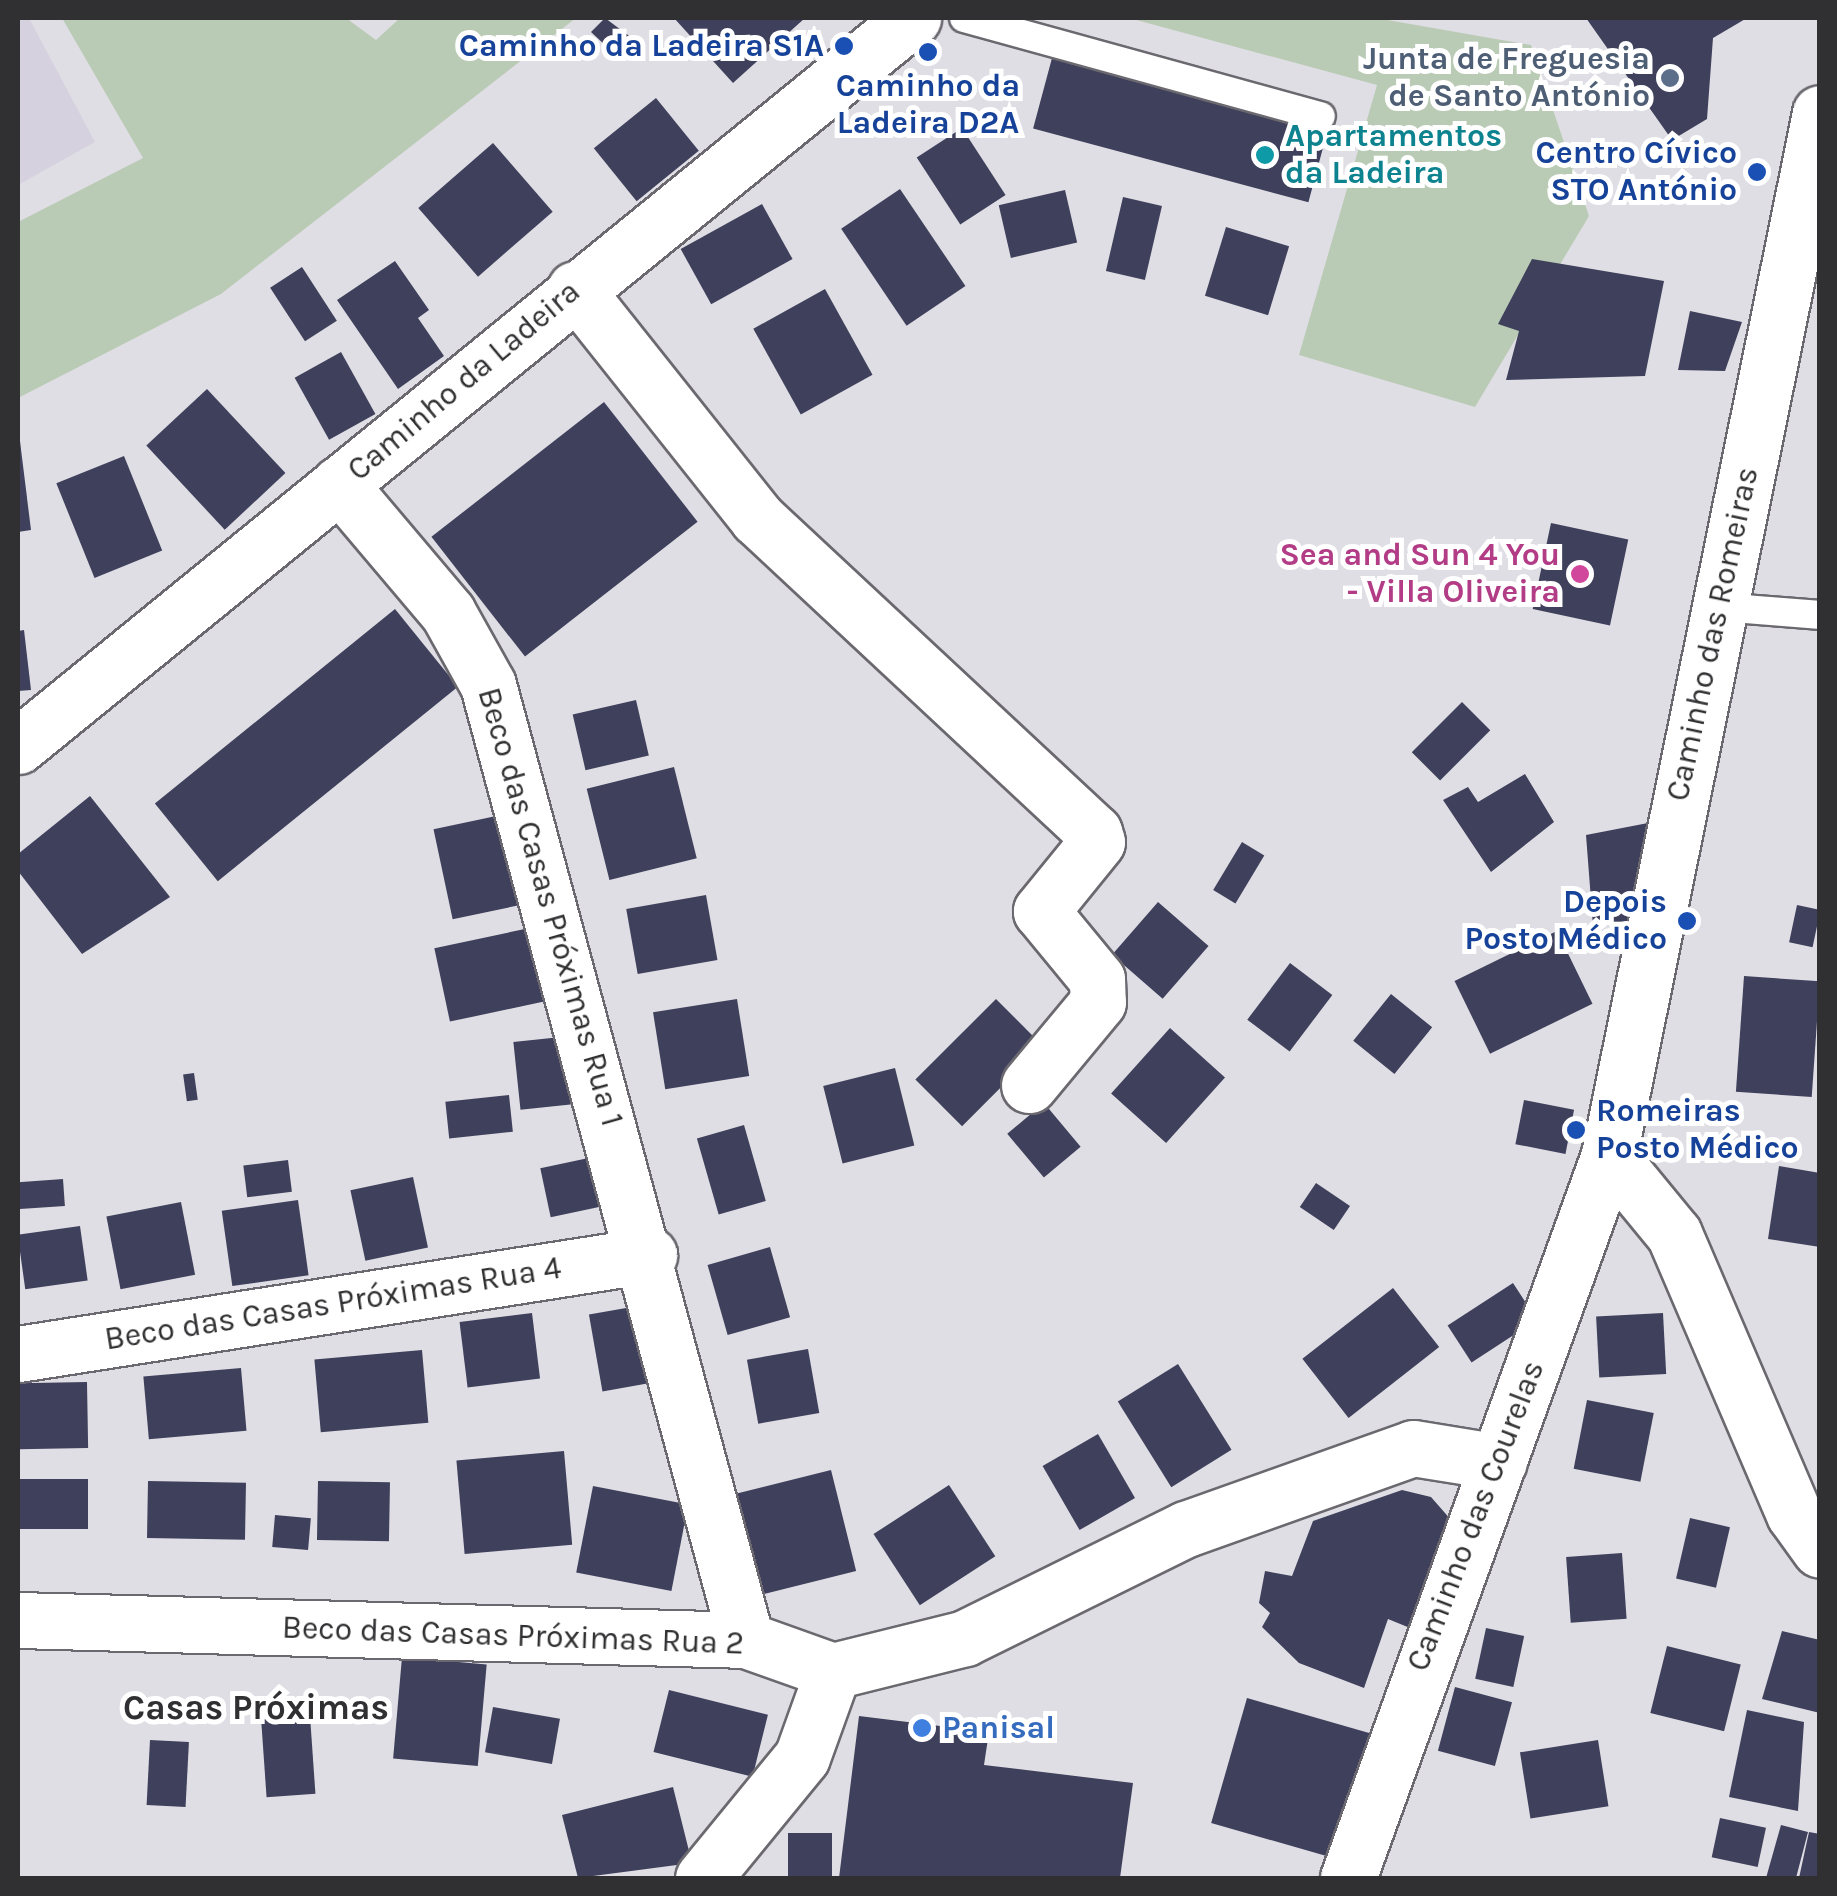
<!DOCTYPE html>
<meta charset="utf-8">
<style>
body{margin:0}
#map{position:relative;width:1837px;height:1896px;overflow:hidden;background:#e0dee5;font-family:Karla,sans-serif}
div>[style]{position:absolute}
.built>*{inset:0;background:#d5d1df}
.green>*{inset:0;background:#bacbb5}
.building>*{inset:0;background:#3f415c;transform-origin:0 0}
.roads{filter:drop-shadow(2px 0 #6b696f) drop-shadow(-2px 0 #6b696f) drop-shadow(0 2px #6b696f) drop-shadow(0 -2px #6b696f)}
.service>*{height:28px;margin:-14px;padding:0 14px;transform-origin:14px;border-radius:14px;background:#fff}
.minor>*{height:55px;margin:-27.5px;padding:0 27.5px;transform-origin:27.5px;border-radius:27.5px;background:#fff}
.tertiary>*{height:55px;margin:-27.5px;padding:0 27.5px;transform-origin:27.5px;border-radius:27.5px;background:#fff}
.dots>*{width:28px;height:28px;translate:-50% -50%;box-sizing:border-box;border:5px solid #fff;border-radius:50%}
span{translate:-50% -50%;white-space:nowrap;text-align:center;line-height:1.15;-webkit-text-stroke:10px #fff;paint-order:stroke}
.transit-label{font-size:32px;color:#164399;font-weight:700}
.right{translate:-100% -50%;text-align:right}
.left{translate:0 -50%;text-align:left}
.service-label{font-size:32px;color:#4e5e75;font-weight:700}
.culture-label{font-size:32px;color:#0d838f;font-weight:700}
.street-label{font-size:32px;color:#303032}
.hotel-label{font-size:32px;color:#b23c85;font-weight:700}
.shop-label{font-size:32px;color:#366cbe;font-weight:700}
.neighbourhood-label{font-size:35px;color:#303032;font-weight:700}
.frame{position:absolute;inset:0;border:20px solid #303032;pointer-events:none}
</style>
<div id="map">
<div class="built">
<div style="clip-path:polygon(18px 18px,29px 18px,95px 142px,18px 185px)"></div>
</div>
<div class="green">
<div style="clip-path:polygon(62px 18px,346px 18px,376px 40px,400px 18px,576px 18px,221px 294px,18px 398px,18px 222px,143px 158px)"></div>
<div style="clip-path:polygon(1129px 18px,1376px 18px,1531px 45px,1589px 216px,1475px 407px,1299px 355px,1377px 85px)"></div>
</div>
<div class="building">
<div style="clip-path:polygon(605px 18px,640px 44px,622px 61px,591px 32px)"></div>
<div style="clip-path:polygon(674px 18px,805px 18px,733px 83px)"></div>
<div style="clip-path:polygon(1586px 18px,1747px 18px,1713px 38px,1707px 119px,1672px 140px)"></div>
<div style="left:1052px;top:58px;width:285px;height:73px;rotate:15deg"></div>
<div style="left:656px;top:98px;width:68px;height:80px;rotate:51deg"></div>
<div style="left:962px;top:128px;width:80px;height:54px;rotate:57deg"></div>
<div style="left:493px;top:143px;width:91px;height:99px;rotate:49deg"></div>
<div style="left:900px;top:189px;width:117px;height:71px;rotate:56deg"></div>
<div style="left:1065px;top:190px;width:54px;height:68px;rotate:77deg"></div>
<div style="left:1123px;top:197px;width:40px;height:76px;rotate:13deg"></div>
<div style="left:762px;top:204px;width:63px;height:93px;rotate:61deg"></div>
<div style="left:1226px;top:227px;width:66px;height:72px;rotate:17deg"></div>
<div style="clip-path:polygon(1532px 259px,1664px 281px,1645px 376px,1506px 380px,1519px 331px,1498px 324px)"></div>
<div style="clip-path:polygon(395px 261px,429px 310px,418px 318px,444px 356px,398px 389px,337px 300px)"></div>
<div style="left:302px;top:267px;width:64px;height:38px;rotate:57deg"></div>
<div style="left:825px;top:289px;width:98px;height:82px;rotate:61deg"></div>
<div style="clip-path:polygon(1690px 311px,1742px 322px,1725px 371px,1678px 370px)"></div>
<div style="left:341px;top:352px;width:71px;height:53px;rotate:61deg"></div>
<div style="left:207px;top:389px;width:115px;height:83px;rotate:47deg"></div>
<div style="left:604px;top:402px;width:152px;height:219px;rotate:52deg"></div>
<div style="clip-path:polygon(18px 425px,31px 530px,18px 532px)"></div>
<div style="left:124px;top:456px;width:102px;height:73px;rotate:68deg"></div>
<div style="left:1551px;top:523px;width:79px;height:88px;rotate:12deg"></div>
<div style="left:395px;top:609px;width:100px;height:309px;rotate:51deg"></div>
<div style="clip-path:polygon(24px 630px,31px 690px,18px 691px,18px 631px)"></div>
<div style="left:636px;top:700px;width:57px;height:65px;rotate:77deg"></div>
<div style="left:1462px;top:702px;width:40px;height:71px;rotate:45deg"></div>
<div style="left:674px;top:767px;width:94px;height:90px;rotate:76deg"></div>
<div style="clip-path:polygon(1525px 774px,1554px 822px,1491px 872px,1443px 800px,1468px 787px,1478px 802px)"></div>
<div style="clip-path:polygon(90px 796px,170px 897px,82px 954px,18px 871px,18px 854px)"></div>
<div style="left:501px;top:815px;width:92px;height:69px;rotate:78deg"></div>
<div style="clip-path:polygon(1648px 823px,1627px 921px,1593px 926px,1586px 835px)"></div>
<div style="left:1242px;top:842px;width:26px;height:56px;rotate:31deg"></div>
<div style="left:706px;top:895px;width:66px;height:81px;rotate:80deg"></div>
<div style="left:1158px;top:902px;width:67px;height:70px;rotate:41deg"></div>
<div style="left:1797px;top:905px;width:24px;height:38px;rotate:12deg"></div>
<div style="left:539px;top:926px;width:75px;height:107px;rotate:78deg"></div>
<div style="left:1557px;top:931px;width:81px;height:114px;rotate:64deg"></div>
<div style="left:1290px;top:963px;width:53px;height:71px;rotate:37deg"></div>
<div style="left:1744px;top:976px;width:76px;height:116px;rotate:4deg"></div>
<div style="left:1391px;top:994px;width:53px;height:60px;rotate:39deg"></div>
<div style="left:737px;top:999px;width:78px;height:85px;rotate:81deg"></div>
<div style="left:996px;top:999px;width:66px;height:114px;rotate:45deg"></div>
<div style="left:1170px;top:1028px;width:74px;height:88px;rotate:42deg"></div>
<div style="left:580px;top:1035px;width:68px;height:67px;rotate:84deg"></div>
<div style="left:895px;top:1068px;width:80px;height:74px;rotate:76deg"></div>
<div style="left:194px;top:1073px;width:27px;height:11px;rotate:82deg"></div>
<div style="left:509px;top:1095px;width:37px;height:64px;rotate:84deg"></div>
<div style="left:1524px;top:1100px;width:51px;height:45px;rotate:11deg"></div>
<div style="left:1044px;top:1103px;width:57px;height:48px;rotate:50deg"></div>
<div style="left:744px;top:1125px;width:79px;height:49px;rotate:74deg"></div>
<div style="left:598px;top:1156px;width:50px;height:59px;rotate:78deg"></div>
<div style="left:288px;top:1160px;width:32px;height:45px;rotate:83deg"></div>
<div style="clip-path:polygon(1779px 1166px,1820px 1173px,1820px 1247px,1768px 1239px)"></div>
<div style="left:413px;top:1177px;width:72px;height:64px;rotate:78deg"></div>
<div style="left:63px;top:1179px;width:27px;height:45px;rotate:86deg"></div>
<div style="left:1316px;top:1183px;width:41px;height:29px;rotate:34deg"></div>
<div style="left:298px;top:1200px;width:76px;height:77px;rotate:82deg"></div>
<div style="left:181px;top:1202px;width:74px;height:76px;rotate:79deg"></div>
<div style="left:80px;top:1226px;width:55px;height:63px;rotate:82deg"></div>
<div style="left:770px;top:1247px;width:73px;height:65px;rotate:74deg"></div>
<div style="left:1513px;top:1283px;width:44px;height:78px;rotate:57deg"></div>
<div style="left:1393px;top:1288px;width:75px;height:115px;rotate:52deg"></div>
<div style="left:649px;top:1304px;width:78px;height:61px;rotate:80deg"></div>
<div style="left:532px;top:1313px;width:66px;height:73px;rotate:83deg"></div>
<div style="left:1663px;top:1313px;width:61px;height:67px;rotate:87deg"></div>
<div style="left:808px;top:1349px;width:65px;height:62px;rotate:80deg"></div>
<div style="left:422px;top:1350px;width:73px;height:108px;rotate:85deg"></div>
<div style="left:1178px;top:1364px;width:101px;height:71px;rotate:58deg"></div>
<div style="left:241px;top:1368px;width:63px;height:98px;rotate:85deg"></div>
<div style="left:87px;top:1382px;width:66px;height:69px;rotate:89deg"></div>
<div style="left:1587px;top:1400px;width:68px;height:70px;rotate:11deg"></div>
<div style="left:1098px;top:1434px;width:74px;height:64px;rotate:60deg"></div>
<div style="left:564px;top:1451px;width:94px;height:108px;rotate:85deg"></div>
<div style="left:831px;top:1470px;width:104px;height:97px;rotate:76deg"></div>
<div style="left:88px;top:1479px;width:50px;height:70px;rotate:90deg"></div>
<div style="left:148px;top:1481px;width:98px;height:57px;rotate:1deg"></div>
<div style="left:318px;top:1481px;width:72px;height:59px;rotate:1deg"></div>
<div style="left:949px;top:1485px;width:85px;height:90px;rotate:57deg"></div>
<div style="left:593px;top:1486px;width:97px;height:88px;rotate:11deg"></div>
<div style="clip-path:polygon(1402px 1490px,1431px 1497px,1452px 1521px,1415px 1630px,1388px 1619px,1364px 1688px,1299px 1663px,1262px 1627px,1270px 1613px,1259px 1603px,1265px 1571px,1292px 1576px,1313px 1521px)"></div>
<div style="left:275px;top:1515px;width:36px;height:32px;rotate:5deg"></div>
<div style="left:1690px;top:1518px;width:41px;height:62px;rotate:13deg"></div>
<div style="left:1622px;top:1553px;width:66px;height:56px;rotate:86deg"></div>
<div style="left:1486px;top:1628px;width:39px;height:52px;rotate:12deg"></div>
<div style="clip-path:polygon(1782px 1631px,1820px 1640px,1820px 1713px,1762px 1699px)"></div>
<div style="left:1667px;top:1646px;width:76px;height:69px;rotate:14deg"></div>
<div style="left:402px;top:1657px;width:85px;height:102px;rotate:5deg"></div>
<div style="left:1455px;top:1687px;width:59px;height:66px;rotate:15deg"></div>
<div style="left:669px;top:1690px;width:102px;height:64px;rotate:14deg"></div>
<div style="left:1247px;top:1698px;width:137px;height:130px;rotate:16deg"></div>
<div style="left:493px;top:1707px;width:68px;height:46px;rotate:10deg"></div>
<div style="clip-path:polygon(1747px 1710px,1804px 1722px,1798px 1811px,1729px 1797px)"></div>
<div style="left:310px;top:1716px;width:78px;height:49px;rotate:86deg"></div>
<div style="clip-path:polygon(859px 1716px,989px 1732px,984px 1765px,1133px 1783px,1120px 1878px,839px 1878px)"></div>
<div style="left:150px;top:1740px;width:39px;height:65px;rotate:3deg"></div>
<div style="left:1598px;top:1740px;width:67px;height:79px;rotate:81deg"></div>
<div style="clip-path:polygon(673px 1787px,692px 1863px,578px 1878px,562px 1815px)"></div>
<div style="left:1720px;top:1818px;width:47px;height:40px;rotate:12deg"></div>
<div style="clip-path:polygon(1781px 1825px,1808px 1832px,1796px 1878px,1766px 1878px)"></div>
<div style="clip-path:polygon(1809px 1832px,1820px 1834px,1820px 1878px,1799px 1878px)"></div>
<div style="left:788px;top:1833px;width:44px;height:45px"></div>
</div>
<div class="roads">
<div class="service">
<div style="left:964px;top:18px;width:370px;rotate:15.4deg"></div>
<div style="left:1719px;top:607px;width:101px;rotate:4.5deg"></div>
</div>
<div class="minor">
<div style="left:575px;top:289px;width:293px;rotate:51.5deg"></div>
<div style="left:757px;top:518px;width:461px;rotate:43deg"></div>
<div style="left:1094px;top:832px;width:10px;rotate:73deg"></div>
<div style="left:1097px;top:842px;width:89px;rotate:129.1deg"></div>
<div style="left:1041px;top:911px;width:88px;rotate:50.5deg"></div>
<div style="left:1097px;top:979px;width:23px;rotate:88deg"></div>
<div style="left:1098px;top:1002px;width:108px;rotate:129.7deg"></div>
<div style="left:339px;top:484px;width:169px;rotate:49.8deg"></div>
<div style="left:448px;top:613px;width:82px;rotate:60.9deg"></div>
<div style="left:488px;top:685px;width:989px;rotate:74.88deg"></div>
<div style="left:18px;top:746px;width:1154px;rotate:-39.13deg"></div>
<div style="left:1609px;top:1155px;width:102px;rotate:50.6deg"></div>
<div style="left:1674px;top:1234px;width:305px;rotate:66.8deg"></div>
<div style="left:1794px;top:1514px;width:44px;rotate:54.2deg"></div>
<div style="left:18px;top:1354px;width:639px;rotate:-8.92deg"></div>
<div style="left:18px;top:1620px;width:728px;rotate:1.57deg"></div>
<div style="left:746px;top:1640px;width:92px;rotate:19.6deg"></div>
<div style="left:833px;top:1671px;width:136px;rotate:-14deg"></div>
<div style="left:965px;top:1638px;width:246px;rotate:-26.3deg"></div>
<div style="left:1186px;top:1529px;width:241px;rotate:-19.6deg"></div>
<div style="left:1413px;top:1448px;width:87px;rotate:9.2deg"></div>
<div style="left:703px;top:1878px;width:156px;rotate:-50.7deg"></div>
<div style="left:802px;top:1757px;width:91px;rotate:-70.2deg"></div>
</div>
<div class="tertiary">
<div style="left:1348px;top:1878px;width:769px;rotate:-70.15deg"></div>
<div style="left:1609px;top:1155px;width:1063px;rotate:-78.55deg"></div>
</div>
</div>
<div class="dots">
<div style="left:844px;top:46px;background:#1a4fb4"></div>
<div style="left:928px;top:52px;background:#1a4fb4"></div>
<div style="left:1670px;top:78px;background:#5c6f8a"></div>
<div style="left:1265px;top:155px;background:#0f9aa8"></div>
<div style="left:1757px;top:172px;background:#1a4fb4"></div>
<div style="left:1580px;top:574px;background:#d1479c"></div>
<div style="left:1687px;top:921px;background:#1a4fb4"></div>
<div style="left:1576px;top:1130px;background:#1a4fb4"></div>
<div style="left:922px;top:1728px;background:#3f7fe0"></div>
</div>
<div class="transit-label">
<span class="right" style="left:824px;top:46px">Caminho da Ladeira S1A</span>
<span style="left:928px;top:105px">Caminho da<br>Ladeira D2A</span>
<span class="right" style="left:1737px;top:172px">Centro Cívico<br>STO António</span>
<span class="right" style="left:1667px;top:921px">Depois<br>Posto Médico</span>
<span class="left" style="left:1596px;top:1130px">Romeiras<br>Posto Médico</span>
</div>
<div class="service-label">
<span class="right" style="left:1650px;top:78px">Junta de Freguesia<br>de Santo António</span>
</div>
<div class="culture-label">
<span class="left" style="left:1285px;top:155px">Apartamentos<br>da Ladeira</span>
</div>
<div class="street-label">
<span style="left:464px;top:381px;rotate:-40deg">Caminho da Ladeira</span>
<span style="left:1713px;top:634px;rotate:-78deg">Caminho das Romeiras</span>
<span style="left:550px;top:907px;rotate:74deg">Beco das Casas Próximas Rua 1</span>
<span style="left:333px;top:1304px;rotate:-9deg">Beco das Casas Próximas Rua 4</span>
<span style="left:1476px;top:1516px;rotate:-69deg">Caminho das Courelas</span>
<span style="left:513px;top:1636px;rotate:2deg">Beco das Casas Próximas Rua 2</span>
</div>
<div class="hotel-label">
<span class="right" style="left:1560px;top:574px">Sea and Sun 4 You<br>- Villa Oliveira</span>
</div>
<div class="shop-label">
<span class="left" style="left:942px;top:1728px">Panisal</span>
</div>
<div class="neighbourhood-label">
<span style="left:256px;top:1708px">Casas Próximas</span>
</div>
<div class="frame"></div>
</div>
